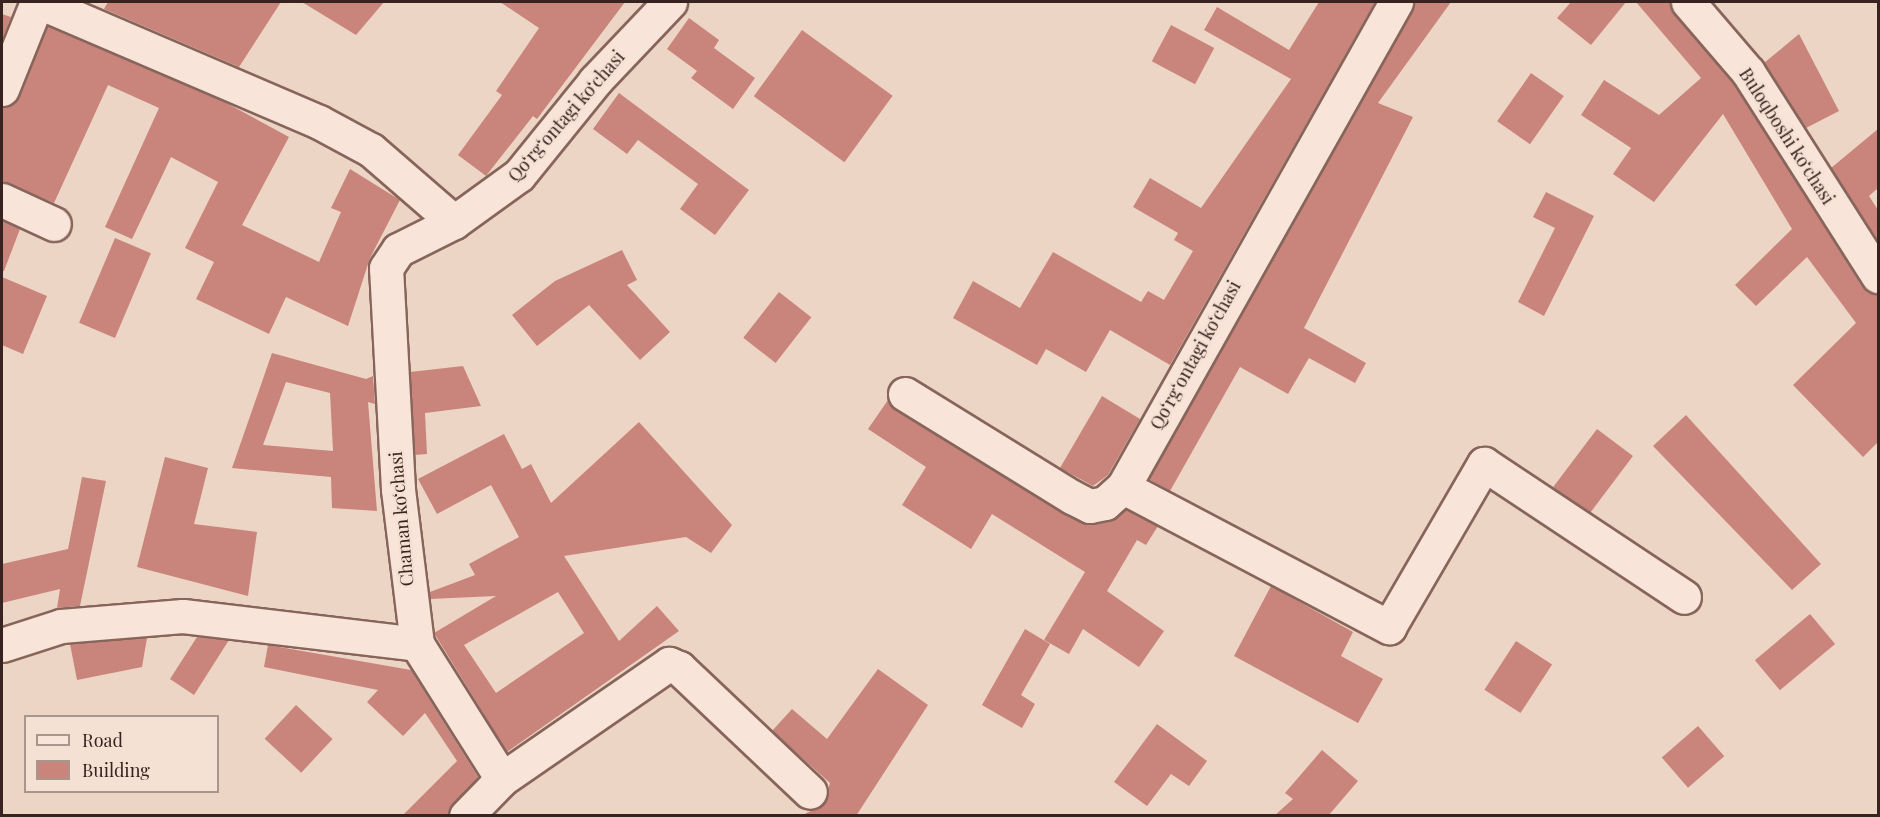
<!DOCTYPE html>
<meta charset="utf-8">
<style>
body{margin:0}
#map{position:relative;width:1880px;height:817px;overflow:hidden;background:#edd5c5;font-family:"Playfair Display",serif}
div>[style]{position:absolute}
.building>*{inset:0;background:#c9847c;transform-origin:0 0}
.roads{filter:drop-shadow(2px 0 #87655b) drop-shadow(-2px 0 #87655b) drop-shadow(0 2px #87655b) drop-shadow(0 -2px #87655b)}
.minor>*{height:33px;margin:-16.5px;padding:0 16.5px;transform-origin:16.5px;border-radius:16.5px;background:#f8e4d8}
span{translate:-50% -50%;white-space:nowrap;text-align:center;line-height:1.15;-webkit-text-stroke:4.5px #f4e1d4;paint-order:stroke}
.street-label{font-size:18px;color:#37231f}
.frame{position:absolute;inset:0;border:3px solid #37231f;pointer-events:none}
.legend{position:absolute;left:24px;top:715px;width:195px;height:78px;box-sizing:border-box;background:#f4e1d4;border:2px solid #a8958c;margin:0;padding:8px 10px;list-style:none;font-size:18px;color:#37231f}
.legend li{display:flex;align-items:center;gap:12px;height:30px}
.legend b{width:30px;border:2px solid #a8958c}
</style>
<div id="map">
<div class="building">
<div style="clip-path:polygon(108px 2px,281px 2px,239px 67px,104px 9px)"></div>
<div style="clip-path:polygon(302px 2px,384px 2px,356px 35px)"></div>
<div style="clip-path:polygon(500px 2px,625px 2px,537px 119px,533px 116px,486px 176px,458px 155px,502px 95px,496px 91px,539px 28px)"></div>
<div style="clip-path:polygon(1319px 2px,1375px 2px,1170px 365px,1110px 330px,1086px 372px,1046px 349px,1037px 365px,953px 318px,973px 281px,1020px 308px,1053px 252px,1141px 302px,1148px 291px,1164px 300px,1193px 251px,1174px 240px,1178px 233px,1133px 207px,1150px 178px,1201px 208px,1291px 79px,1204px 30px,1217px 7px,1289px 50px)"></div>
<div style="clip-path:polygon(1415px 2px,1451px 2px,1378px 103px,1413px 117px,1304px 328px,1366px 363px,1355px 383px,1309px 358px,1288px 394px,1240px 367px,1170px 491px,1149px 479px)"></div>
<div style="clip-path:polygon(1571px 2px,1626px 2px,1591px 45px,1557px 18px)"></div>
<div style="clip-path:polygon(1636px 2px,1670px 2px,1674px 14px,1733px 83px,1862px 286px,1878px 295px,1878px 442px,1863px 457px,1793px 385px,1856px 323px,1807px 257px,1756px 306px,1735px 285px,1792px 229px,1723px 114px,1654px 202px,1613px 174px,1631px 148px,1581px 115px,1604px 80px,1659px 115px,1701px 78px)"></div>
<div style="clip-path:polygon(2px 14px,11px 17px,2px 40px)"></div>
<div style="clip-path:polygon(689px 18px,719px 40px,714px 48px,755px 78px,733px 109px,691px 78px,697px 71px,667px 49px)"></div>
<div style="left:1171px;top:25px;width:49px;height:41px;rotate:28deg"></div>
<div style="clip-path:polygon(48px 26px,219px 99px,289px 137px,242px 225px,319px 262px,341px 212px,331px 208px,350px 169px,400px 200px,370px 258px,348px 326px,286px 297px,269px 334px,196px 299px,214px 262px,185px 248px,218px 182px,171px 157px,132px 239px,105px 227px,159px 108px,108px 85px,54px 203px,2px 181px,2px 107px,19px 97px)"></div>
<div style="left:802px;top:30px;width:112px;height:82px;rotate:36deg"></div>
<div style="clip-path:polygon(1799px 34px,1839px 111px,1806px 128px,1764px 63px)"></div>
<div style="left:1531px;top:73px;width:40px;height:59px;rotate:35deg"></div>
<div style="clip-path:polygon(619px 93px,749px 190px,715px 235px,680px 209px,698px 184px,638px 140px,627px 154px,593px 129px)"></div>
<div style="clip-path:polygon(1878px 129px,1878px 188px,1869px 196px,1878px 210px,1878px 242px,1831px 168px)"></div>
<div style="clip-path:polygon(1546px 192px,1594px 216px,1544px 316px,1518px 302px,1555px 228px,1533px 217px)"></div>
<div style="clip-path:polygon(2px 220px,20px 229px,4px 271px,2px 271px)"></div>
<div style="left:115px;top:238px;width:39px;height:92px;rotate:23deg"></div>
<div style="clip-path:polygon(622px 250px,637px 280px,627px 285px,670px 332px,640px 360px,589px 305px,537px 346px,512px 315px,555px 281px)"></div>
<div style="clip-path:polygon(2px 277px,47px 296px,23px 354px,2px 345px)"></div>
<div style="left:779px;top:292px;width:41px;height:58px;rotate:38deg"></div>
<div style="clip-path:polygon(evenodd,272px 353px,366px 379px,373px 376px,375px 404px,368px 402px,377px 511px,332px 508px,331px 477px,232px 468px,272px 353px,286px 382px,330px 393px,333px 451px,263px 445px,286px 382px)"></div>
<div style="clip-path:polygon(463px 366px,481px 406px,425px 413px,427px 454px,415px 455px,410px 372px)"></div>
<div style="clip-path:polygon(1102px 396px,1140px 419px,1108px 475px,1093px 486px,1060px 468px)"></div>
<div style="clip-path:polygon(888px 400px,895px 410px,1082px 523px,1109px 521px,1126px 510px,1158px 526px,1146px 545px,1137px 540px,1107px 591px,1164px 631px,1139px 667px,1083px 629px,1069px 654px,1044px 640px,1085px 572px,992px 514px,971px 549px,902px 505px,926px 467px,868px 429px)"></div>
<div style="clip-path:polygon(1686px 415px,1821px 564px,1792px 590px,1653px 446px)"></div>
<div style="clip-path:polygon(evenodd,639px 422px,732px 525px,711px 553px,686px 537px,564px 556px,619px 641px,657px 606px,679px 631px,507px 752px,434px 633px,496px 596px,430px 599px,430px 592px,475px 575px,469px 564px,519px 537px,491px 485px,437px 514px,418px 479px,504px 434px,522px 469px,531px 464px,551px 503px,639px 422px,558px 592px,584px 633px,496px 693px,464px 645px,558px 592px)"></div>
<div style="left:1597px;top:429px;width:45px;height:73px;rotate:37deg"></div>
<div style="clip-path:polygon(165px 457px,208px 468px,194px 524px,257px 532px,248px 596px,137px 567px)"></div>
<div style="clip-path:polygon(82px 477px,106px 481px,80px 606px,57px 608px,60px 589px,2px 603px,2px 564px,68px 549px)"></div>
<div style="clip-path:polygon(1271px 586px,1353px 632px,1341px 656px,1383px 679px,1358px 723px,1234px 656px)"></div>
<div style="left:1810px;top:614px;width:39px;height:72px;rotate:50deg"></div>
<div style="clip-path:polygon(1025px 629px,1050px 644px,1021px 695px,1035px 704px,1022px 728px,982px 705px)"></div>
<div style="clip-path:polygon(197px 637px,229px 640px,194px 695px,170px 679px)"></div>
<div style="clip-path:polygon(147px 638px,142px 667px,77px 680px,70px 644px)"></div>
<div style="left:1516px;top:641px;width:43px;height:58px;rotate:33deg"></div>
<div style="clip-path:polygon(268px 645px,411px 670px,478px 777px,448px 816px,402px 816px,457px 761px,425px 713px,403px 736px,367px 702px,378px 690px,264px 667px)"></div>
<div style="clip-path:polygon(878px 669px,928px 705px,856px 816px,801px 816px,824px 804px,830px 783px,772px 731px,792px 709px,827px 739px)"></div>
<div style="left:296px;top:705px;width:50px;height:46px;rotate:43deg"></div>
<div style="clip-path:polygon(1157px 724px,1207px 761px,1189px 786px,1171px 774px,1147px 806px,1114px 782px)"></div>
<div style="left:1698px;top:726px;width:40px;height:48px;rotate:49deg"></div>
<div style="clip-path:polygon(1322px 750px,1358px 781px,1328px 816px,1274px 816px,1293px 799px,1285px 793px)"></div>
</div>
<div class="roads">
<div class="minor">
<div style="left:39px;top:2px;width:305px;rotate:23.2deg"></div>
<div style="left:319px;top:122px;width:59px;rotate:28.3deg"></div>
<div style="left:371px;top:150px;width:110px;rotate:40.9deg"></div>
<div style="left:1688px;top:2px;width:92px;rotate:49.4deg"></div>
<div style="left:1748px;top:72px;width:242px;rotate:57.5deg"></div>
<div style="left:2px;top:89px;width:94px;rotate:-68.1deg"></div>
<div style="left:2px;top:200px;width:57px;rotate:24.8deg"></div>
<div style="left:905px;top:394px;width:196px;rotate:31.7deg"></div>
<div style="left:1072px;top:497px;width:20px;rotate:27deg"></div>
<div style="left:1090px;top:506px;width:15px;rotate:-11deg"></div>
<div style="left:1105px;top:503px;width:24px;rotate:-42deg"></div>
<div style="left:1123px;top:487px;width:557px;rotate:-60.63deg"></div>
<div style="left:1123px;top:487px;width:301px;rotate:27.8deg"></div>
<div style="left:1389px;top:627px;width:189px;rotate:-59.8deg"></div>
<div style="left:1484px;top:464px;width:240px;rotate:33.6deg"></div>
<div style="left:2px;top:645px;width:62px;rotate:-17.9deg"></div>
<div style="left:61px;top:626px;width:122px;rotate:-4.7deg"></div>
<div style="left:183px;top:616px;width:236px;rotate:6.8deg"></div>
<div style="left:502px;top:779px;width:203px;rotate:-34.6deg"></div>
<div style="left:669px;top:664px;width:11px;rotate:22deg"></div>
<div style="left:679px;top:668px;width:180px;rotate:43.4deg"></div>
<div style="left:466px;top:816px;width:52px;rotate:-45.8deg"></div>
<div style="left:502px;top:779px;width:160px;rotate:-122.2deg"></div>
<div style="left:417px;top:644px;width:156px;rotate:-97deg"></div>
<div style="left:398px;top:489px;width:221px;rotate:-93.1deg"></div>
<div style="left:386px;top:268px;width:22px;rotate:-56deg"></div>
<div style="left:398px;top:250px;width:63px;rotate:-26.6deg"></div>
<div style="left:454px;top:222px;width:80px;rotate:-35.9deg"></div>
<div style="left:519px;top:175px;width:121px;rotate:-51deg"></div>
<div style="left:595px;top:81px;width:109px;rotate:-46.5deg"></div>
</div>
</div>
<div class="street-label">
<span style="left:566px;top:116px;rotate:-49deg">Qoʻrgʻontagi koʻchasi</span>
<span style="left:1787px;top:136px;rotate:57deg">Buloqboshi koʻchasi</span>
<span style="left:1195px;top:355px;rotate:-61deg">Qoʻrgʻontagi koʻchasi</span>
<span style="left:401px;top:519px;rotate:-95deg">Chaman koʻchasi</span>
</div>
<div class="frame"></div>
<ul class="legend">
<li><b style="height:8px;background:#f8e4d8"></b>Road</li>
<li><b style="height:16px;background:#c9847c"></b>Building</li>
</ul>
</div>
